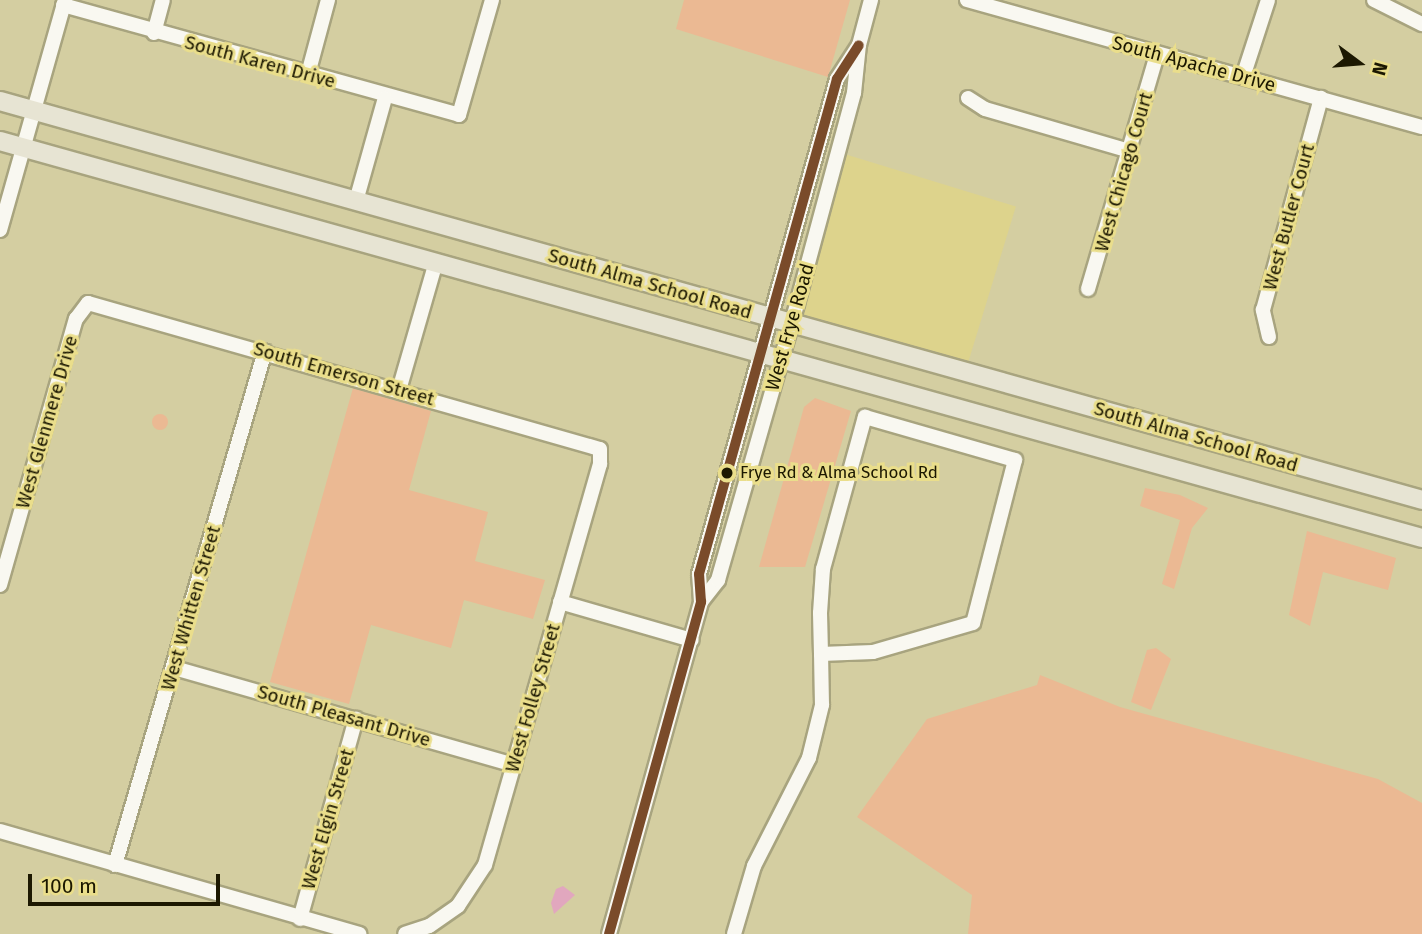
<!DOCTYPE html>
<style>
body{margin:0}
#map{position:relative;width:1422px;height:934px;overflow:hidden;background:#d4cea1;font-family:"Fira Sans",sans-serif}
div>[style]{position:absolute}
.built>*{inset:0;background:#ddd38c;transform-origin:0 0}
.green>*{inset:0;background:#ebb993}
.round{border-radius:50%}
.water>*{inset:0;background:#e1a7be}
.roads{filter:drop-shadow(2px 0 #a8a47f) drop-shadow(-2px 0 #a8a47f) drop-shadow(0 2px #a8a47f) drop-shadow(0 -2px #a8a47f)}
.minor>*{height:14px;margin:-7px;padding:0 7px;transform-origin:7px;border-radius:7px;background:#f9f8f1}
.major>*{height:18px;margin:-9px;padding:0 9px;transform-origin:9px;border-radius:9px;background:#e7e4d3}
.bus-1>*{height:10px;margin:-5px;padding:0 5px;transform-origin:5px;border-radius:5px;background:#7a4b2a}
.dots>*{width:19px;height:19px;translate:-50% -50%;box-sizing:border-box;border:4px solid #eade8b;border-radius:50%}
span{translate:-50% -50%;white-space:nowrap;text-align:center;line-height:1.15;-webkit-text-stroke:6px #eade8b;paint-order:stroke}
.bus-label{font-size:17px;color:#1c1801}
.left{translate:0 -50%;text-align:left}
.street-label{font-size:19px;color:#1c1801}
.north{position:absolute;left:1324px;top:28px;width:70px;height:70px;-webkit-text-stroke:5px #eade8b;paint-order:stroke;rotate:106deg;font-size:19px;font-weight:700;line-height:28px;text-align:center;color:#1c1801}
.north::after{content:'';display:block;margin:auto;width:24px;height:32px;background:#1c1801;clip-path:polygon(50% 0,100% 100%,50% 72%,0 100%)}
.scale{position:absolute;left:28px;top:874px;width:192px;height:32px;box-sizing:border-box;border:4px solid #1c1801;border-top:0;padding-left:9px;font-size:21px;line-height:24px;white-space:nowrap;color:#1c1801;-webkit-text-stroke:5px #eade8b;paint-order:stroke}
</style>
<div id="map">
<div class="built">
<div style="left:838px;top:152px;width:186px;height:178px;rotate:17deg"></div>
</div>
<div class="green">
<div style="clip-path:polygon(684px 0,850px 0,828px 77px,676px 29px)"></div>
<div style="clip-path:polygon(353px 388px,431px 411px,409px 490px,488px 512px,475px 561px,545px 580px,533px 619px,464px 600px,451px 648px,371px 625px,349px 704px,270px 682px)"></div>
<div style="clip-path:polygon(815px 398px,851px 411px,805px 567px,759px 567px,804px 407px)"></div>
<div class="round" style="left:152px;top:414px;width:16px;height:16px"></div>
<div style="clip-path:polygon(1145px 488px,1180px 495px,1208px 508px,1192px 528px,1174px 589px,1162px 584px,1180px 520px,1140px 506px)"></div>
<div style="clip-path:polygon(1307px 531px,1396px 558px,1388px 590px,1323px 572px,1310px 626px,1289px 615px)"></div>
<div style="clip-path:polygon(1156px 648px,1171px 659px,1151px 710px,1131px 702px,1147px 650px)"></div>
<div style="clip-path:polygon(1040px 675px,1120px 707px,1378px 779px,1422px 803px,1422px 934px,968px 934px,972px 895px,857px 817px,927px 719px,1037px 685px)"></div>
</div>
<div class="water">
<div style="clip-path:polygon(563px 886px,575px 895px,554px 914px,551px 903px,556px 889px)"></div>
</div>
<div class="roads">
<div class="minor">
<div style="left:967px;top:0;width:472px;rotate:15.6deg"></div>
<div style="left:1374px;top:0;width:54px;rotate:26.6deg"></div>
<div style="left:63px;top:5px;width:411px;rotate:15.5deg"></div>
<div style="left:459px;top:115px;width:120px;rotate:-74deg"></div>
<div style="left:154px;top:33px;width:34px;rotate:-75deg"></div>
<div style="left:308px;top:74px;width:77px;rotate:-74.9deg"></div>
<div style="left:1243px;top:77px;width:81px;rotate:-72deg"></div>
<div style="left:968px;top:98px;width:20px;rotate:33deg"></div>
<div style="left:985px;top:109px;width:151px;rotate:16.2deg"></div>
<div style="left:356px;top:201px;width:107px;rotate:-74.3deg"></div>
<div style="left:0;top:230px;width:239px;rotate:-74.2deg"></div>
<div style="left:1088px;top:289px;width:245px;rotate:-73.6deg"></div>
<div style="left:1269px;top:337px;width:28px;rotate:-103deg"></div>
<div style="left:1263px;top:310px;width:220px;rotate:-74.7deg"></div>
<div style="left:399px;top:390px;width:133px;rotate:-73.9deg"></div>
<div style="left:0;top:585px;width:277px;rotate:-74.1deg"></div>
<div style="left:76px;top:319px;width:20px;rotate:-53deg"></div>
<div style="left:88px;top:303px;width:532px;rotate:15.92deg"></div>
<div style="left:600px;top:449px;width:15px;rotate:90deg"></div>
<div style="left:600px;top:464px;width:417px;rotate:106deg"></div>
<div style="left:485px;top:865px;width:49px;rotate:123.4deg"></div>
<div style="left:458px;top:906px;width:35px;rotate:145deg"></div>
<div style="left:429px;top:926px;width:25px;rotate:162deg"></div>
<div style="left:560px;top:602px;width:137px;rotate:16.1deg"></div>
<div style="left:701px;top:602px;width:28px;rotate:-52deg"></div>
<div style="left:718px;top:580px;width:287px;rotate:-74deg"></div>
<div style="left:797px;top:304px;width:219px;rotate:-74.9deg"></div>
<div style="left:854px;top:93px;width:48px;rotate:-84.1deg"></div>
<div style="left:859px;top:45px;width:47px;rotate:-75.1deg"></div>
<div style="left:174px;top:668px;width:354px;rotate:15.9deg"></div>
<div style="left:0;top:831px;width:374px;rotate:16deg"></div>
<div style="left:115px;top:865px;width:535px;rotate:-73.73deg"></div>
<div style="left:300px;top:919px;width:208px;rotate:-74.4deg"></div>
<div style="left:609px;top:934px;width:345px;rotate:-74.5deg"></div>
<div style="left:701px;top:602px;width:28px;rotate:-94deg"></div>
<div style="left:699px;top:574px;width:514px;rotate:-74.42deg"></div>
<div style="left:837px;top:79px;width:40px;rotate:-57.1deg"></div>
<div style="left:734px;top:934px;width:71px;rotate:-73.6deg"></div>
<div style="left:754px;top:866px;width:121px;rotate:-63deg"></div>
<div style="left:809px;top:758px;width:55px;rotate:-76.2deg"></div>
<div style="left:822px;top:705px;width:51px;rotate:-91.1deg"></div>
<div style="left:821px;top:654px;width:41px;rotate:-91.4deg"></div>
<div style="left:820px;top:613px;width:44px;rotate:-86.1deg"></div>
<div style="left:823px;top:569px;width:158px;rotate:-74.6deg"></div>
<div style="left:865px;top:417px;width:156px;rotate:16deg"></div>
<div style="left:1015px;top:460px;width:168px;rotate:104.4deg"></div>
<div style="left:973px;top:623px;width:104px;rotate:163.8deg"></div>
<div style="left:873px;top:652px;width:52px;rotate:177.8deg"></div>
</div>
<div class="major">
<div style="left:0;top:101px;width:1477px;rotate:15.67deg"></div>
<div style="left:0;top:141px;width:1476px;rotate:15.6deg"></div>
</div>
</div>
<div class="bus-1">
<div style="left:609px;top:934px;width:345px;rotate:-74.5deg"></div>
<div style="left:701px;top:602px;width:28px;rotate:-94deg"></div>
<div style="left:699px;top:574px;width:514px;rotate:-74.42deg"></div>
<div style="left:837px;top:79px;width:40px;rotate:-57.1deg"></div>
</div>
<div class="dots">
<div style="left:727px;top:473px;background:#1c1801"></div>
</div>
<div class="bus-label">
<span class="left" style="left:740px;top:473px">Frye Rd &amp; Alma School Rd</span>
</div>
<div class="street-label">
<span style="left:260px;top:62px;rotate:15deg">South Karen Drive</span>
<span style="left:1194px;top:64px;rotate:15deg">South Apache Drive</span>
<span style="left:1124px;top:172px;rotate:-74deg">West Chicago Court</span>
<span style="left:1289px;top:217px;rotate:-75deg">West Butler Court</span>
<span style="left:650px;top:284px;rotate:16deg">South Alma School Road</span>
<span style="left:790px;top:327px;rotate:-74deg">West Frye Road</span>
<span style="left:344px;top:374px;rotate:16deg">South Emerson Street</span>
<span style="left:47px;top:422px;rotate:-74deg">West Glenmere Drive</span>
<span style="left:1196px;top:437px;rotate:16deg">South Alma School Road</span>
<span style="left:191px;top:608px;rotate:-74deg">West Whitten Street</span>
<span style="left:533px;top:698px;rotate:-74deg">West Folley Street</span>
<span style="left:344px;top:716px;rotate:16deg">South Pleasant Drive</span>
<span style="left:328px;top:819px;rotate:-74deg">West Elgin Street</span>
</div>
<div class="north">N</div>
<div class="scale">100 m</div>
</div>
